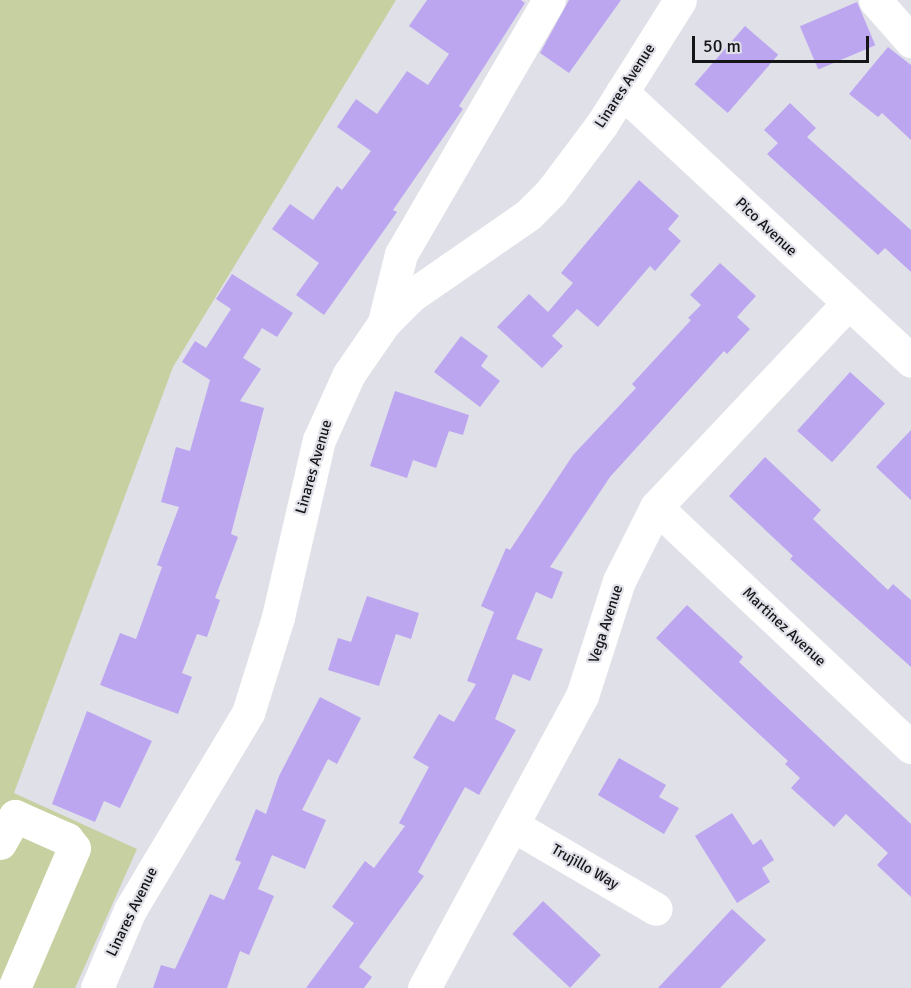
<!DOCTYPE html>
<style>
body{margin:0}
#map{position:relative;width:911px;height:988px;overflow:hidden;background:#e0e0e9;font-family:Signika,sans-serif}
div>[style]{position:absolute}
.green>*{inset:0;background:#c6d0a0}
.building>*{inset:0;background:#bca6f0;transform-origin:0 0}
.minor>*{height:33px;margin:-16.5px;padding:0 16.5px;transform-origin:16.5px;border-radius:16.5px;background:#fff}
span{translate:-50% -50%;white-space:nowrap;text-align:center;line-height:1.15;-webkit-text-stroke:4.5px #e0e0e9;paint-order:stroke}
.street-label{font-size:15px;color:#151417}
.scale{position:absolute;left:692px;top:36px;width:177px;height:27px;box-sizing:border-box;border:3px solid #151417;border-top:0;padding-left:8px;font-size:18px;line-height:21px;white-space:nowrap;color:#151417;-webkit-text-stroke:4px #e0e0e9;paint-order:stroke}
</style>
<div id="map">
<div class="green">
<div style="clip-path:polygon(0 0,396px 0,173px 367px,14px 793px,137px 849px,75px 988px,0 988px)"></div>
</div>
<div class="building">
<div style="clip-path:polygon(427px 0,521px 0,525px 3px,459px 106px,463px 109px,393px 210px,397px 212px,324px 315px,296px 295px,319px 263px,272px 229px,290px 204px,313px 220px,337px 186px,342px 190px,371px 151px,337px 127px,356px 99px,377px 114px,407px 71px,428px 85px,449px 54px,409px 26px)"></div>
<div style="clip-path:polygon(569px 0,621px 0,569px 73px,540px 53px)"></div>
<div style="left:857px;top:2px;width:47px;height:62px;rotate:67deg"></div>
<div style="left:745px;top:26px;width:44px;height:77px;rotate:41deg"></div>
<div style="clip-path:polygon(888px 47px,911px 65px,911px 140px,882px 113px,878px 117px,849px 94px)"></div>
<div style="clip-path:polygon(790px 103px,816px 128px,807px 137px,911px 230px,911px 272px,885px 248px,878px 255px,767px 154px,778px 143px,764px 130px)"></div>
<div style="clip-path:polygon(639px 180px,679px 216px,668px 229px,681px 241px,655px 271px,650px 266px,598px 327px,577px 309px,552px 336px,563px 346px,542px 368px,497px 327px,529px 294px,548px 312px,573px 283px,561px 273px)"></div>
<div style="clip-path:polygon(720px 263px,756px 296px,737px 317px,750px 329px,727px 354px,724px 351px,610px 477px,550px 567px,563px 572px,552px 599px,536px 592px,516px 639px,543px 649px,530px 681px,513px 674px,495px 719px,516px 730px,479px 795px,465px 787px,418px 872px,424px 876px,359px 967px,372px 977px,364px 988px,306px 988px,354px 923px,332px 907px,365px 861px,374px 868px,405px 826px,399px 823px,429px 767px,413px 758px,439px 714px,454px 722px,476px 684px,467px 681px,494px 612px,481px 606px,506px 548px,510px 550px,573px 455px,636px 388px,632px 384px,691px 320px,688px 318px,701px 305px,690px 295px)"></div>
<div style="clip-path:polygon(232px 274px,293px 313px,277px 337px,262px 328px,243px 358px,261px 369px,240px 401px,264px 408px,231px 534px,238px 537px,215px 598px,220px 600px,207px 637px,197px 634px,182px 673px,192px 677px,178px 714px,100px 685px,120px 633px,136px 639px,162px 567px,157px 565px,179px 507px,161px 502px,176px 447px,190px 451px,210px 380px,182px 362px,195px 341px,206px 348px,231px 309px,216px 299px)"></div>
<div style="clip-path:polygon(461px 336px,488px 356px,481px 366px,500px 381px,480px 407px,434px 372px)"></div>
<div style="left:850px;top:372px;width:47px;height:79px;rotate:42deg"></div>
<div style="clip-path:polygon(395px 391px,469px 415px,463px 435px,449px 431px,436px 468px,413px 460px,407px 478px,370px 466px)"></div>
<div style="clip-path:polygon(911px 430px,911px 500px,876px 467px)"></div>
<div style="clip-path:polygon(765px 457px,821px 510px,813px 519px,888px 590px,893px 584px,911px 600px,911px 667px,790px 559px,793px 556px,729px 496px)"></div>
<div style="clip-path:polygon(367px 596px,419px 613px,411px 639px,396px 634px,379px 686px,328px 670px,338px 638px,351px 642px)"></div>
<div style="clip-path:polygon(687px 605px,743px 657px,739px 662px,911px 824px,911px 897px,877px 865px,888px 853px,846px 814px,834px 827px,791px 788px,800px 778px,785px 764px,788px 761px,656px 638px)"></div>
<div style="clip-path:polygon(320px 697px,361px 718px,337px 764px,328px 759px,302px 810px,326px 820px,305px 869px,272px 855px,258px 889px,274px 896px,249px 955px,240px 951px,227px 988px,153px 988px,161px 965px,175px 969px,210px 894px,224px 900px,241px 862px,235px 860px,256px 809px,266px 814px,279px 776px)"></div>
<div style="clip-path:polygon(87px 711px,152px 741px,120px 808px,104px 801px,95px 822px,52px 804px)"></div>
<div style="clip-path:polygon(619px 758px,666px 785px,659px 797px,679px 808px,664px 834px,598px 795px)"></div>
<div style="clip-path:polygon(732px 813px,753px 845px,761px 839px,774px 860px,762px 868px,770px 882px,737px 903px,695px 836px)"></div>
<div style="left:543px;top:901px;width:79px;height:45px;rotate:43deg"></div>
<div style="clip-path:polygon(732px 909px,766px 940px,720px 988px,658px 988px)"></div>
</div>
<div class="minor">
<div style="left:875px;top:0;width:55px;rotate:48.7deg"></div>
<div style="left:622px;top:92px;width:395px;rotate:42.9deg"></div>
<div style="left:384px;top:322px;width:70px;rotate:-76deg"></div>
<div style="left:401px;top:254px;width:294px;rotate:-59.8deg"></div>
<div style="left:656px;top:507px;width:350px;rotate:43.3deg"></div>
<div style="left:514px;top:826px;width:164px;rotate:30.3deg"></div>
<div style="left:0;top:843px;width:31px;rotate:-61deg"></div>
<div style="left:15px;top:816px;width:57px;rotate:23.9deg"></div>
<div style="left:67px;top:839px;width:11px;rotate:52deg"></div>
<div style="left:74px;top:848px;width:152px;rotate:113.2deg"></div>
<div style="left:97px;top:988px;width:85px;rotate:-67.1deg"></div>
<div style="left:130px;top:910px;width:230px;rotate:-59.1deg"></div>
<div style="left:248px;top:713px;width:101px;rotate:-72.6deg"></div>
<div style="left:278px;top:617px;width:182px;rotate:-77deg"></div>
<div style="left:319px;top:440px;width:72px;rotate:-65.6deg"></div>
<div style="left:349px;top:374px;width:62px;rotate:-55.5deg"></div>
<div style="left:384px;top:323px;width:38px;rotate:-45deg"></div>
<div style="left:411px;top:296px;width:142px;rotate:-34.7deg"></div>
<div style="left:528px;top:215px;width:33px;rotate:-45deg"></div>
<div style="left:551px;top:192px;width:85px;rotate:-53.1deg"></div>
<div style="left:602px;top:124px;width:146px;rotate:-57.8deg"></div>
<div style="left:424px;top:988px;width:332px;rotate:-61.6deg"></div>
<div style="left:582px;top:696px;width:121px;rotate:-72.2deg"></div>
<div style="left:619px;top:581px;width:83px;rotate:-63.4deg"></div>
<div style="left:656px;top:507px;width:280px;rotate:-46.7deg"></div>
</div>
<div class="street-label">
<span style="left:625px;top:86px;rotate:-57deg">Linares Avenue</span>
<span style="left:766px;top:227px;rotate:43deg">Pico Avenue</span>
<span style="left:314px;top:467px;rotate:-74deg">Linares Avenue</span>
<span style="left:606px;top:624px;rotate:-72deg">Vega Avenue</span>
<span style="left:784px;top:627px;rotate:43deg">Martinez Avenue</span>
<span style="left:585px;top:867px;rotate:30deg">Trujillo Way</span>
<span style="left:132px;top:912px;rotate:-64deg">Linares Avenue</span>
</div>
<div class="scale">50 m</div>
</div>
